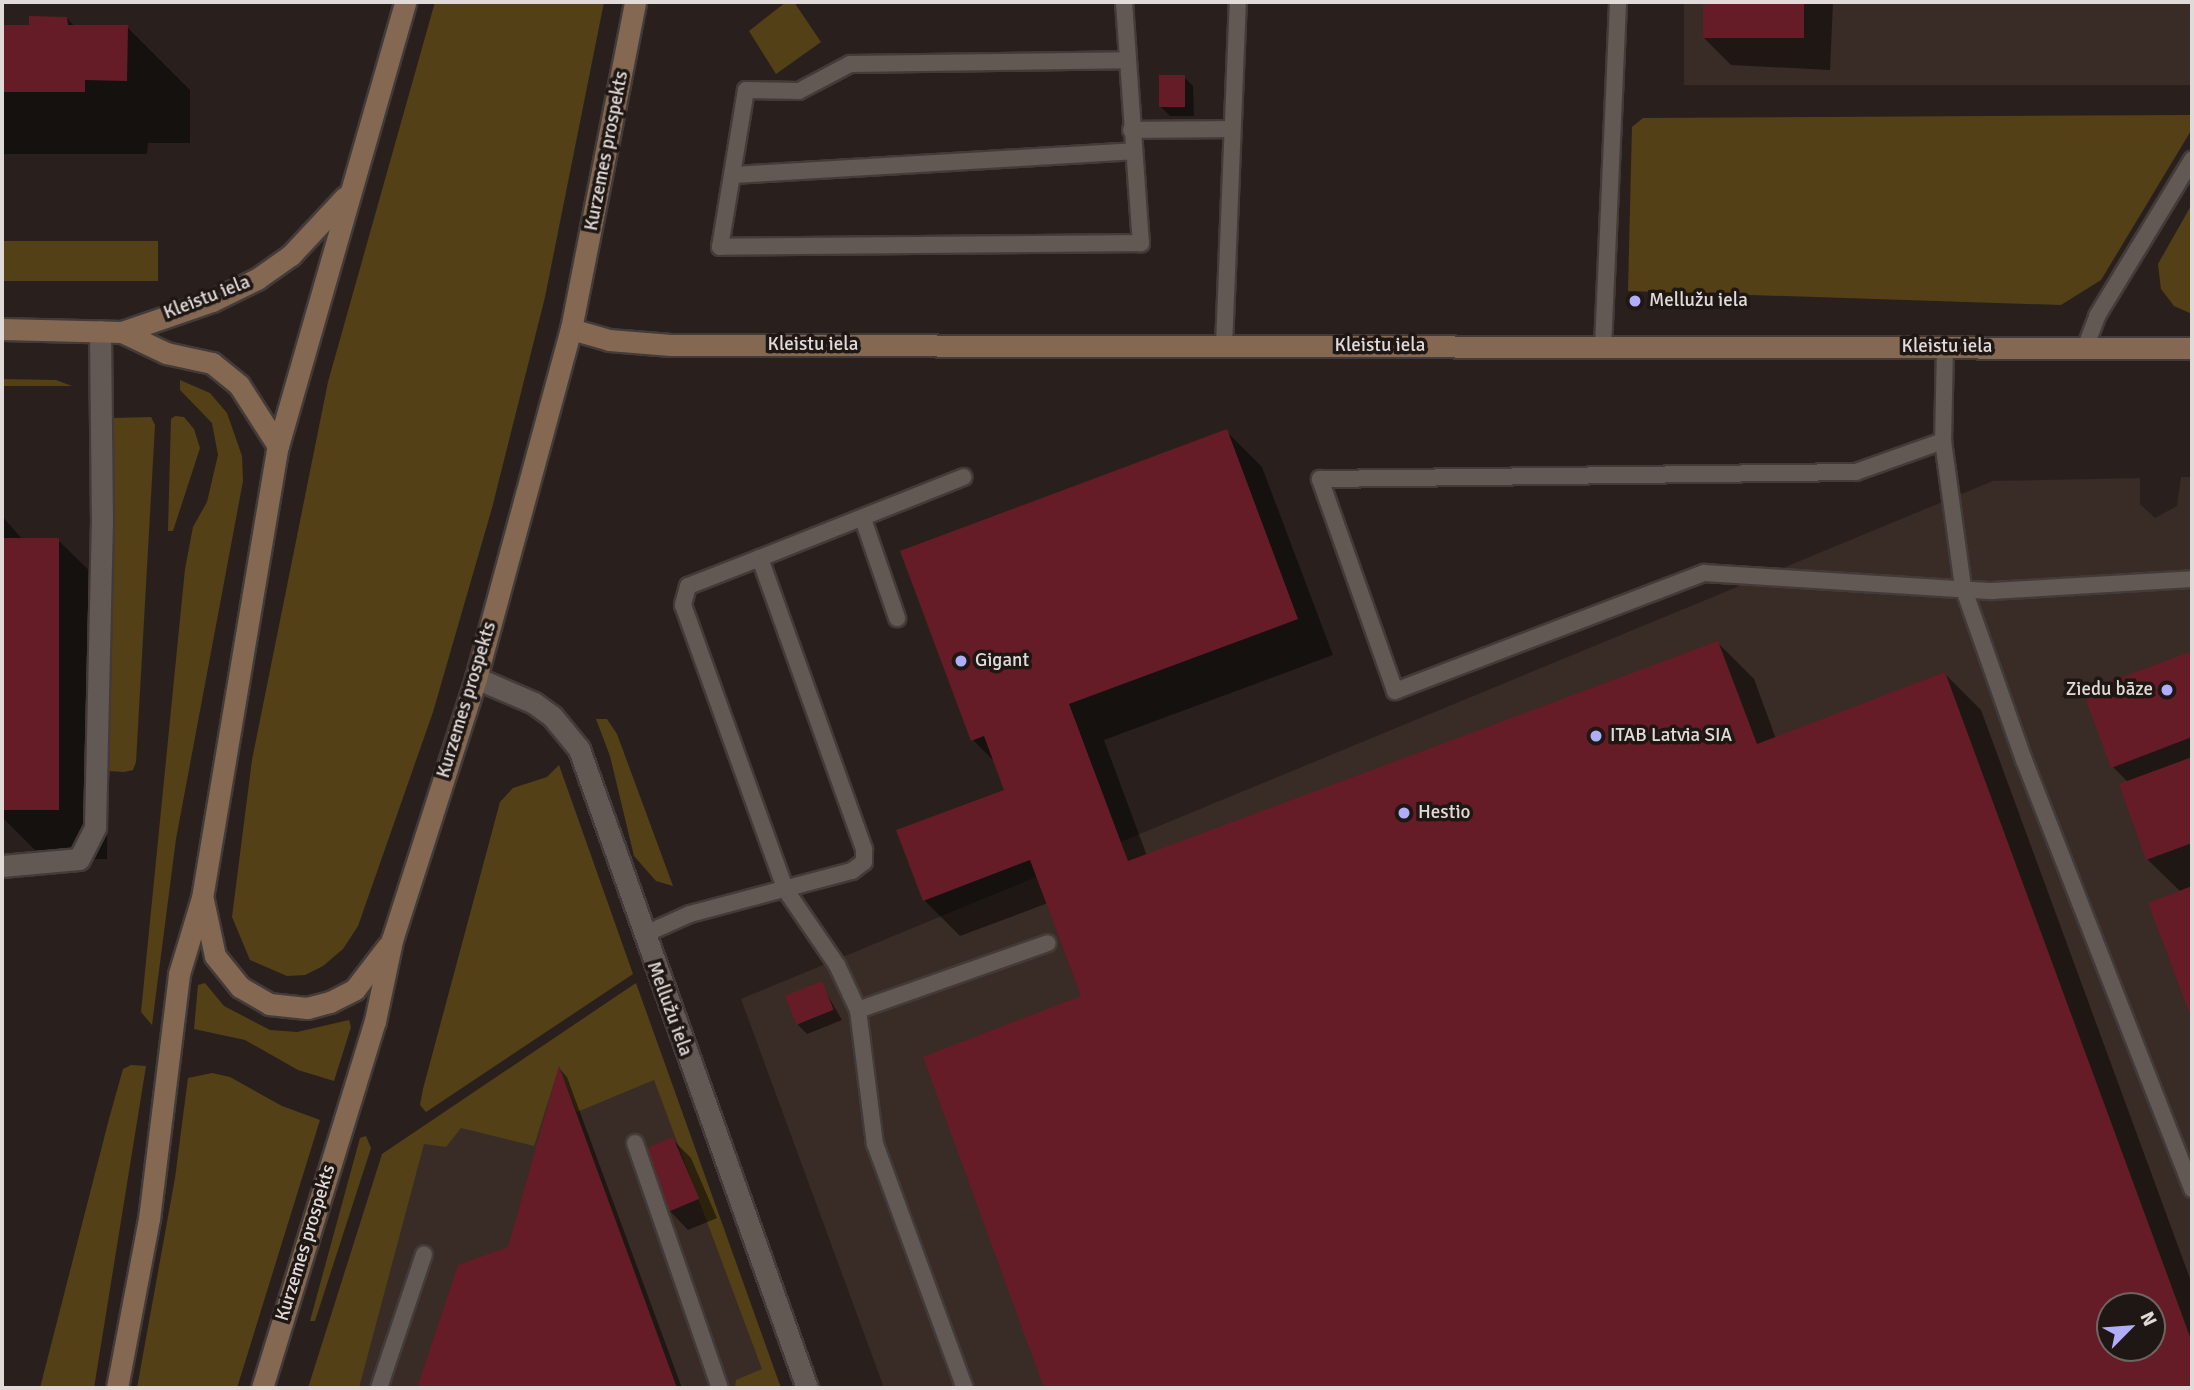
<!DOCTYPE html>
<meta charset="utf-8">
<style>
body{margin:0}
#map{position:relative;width:2194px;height:1390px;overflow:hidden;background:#29201d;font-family:Signika,sans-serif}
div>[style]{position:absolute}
.built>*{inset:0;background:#392b26;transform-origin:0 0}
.green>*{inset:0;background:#544016;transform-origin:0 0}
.shadow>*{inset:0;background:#0007}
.building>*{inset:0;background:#661c27;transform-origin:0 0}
.roads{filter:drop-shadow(2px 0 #433b39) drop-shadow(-2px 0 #433b39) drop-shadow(0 2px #433b39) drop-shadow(0 -2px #433b39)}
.lane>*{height:16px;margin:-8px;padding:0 8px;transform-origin:8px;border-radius:8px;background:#625854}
.street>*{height:21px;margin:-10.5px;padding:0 10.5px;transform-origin:10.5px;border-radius:10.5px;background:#625854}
.secondary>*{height:21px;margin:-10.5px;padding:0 10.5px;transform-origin:10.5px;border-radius:10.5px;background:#846852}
.dots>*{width:19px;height:19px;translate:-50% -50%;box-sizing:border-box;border:4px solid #1f1714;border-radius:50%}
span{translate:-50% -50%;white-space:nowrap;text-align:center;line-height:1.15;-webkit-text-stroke:7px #1f1714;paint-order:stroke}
.street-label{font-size:19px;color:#e0dad8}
.poi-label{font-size:19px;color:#e0dad8}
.left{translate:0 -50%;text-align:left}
.right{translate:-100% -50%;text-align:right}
.frame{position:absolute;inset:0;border:4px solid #e0dad8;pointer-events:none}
.north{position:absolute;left:2096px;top:1292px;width:70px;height:70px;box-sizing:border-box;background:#1f1714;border:2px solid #6c6562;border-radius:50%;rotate:65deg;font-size:19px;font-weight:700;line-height:28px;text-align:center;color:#e0dad8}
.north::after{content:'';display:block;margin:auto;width:24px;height:32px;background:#b0aefa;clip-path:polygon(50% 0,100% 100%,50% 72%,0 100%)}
</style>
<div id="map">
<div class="built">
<div style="left:1684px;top:2px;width:508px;height:83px"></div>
<div style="clip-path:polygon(evenodd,2181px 477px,2192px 477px,2192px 1388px,884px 1388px,741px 999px,1993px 481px,2140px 478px,2140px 504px,2155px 518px,2177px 506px,2181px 477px,2110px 1306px,2152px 1306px,2152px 1348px,2110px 1348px,2110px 1306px)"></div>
<div style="clip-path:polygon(635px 1009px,774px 1388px,352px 1388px,416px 1144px)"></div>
</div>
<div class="green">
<div style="clip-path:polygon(435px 2px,604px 2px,545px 297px,492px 508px,433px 712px,358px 926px,343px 949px,323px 966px,305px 975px,287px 976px,250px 960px,232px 917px,252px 760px,328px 382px)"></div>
<div style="clip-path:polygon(786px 2px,794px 2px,821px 42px,776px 74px,749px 31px)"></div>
<div style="clip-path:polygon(2192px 115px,2192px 129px,2101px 280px,2061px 305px,1628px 291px,1632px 127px,1643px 118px)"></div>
<div style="clip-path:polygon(2192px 204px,2192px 314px,2174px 306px,2161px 289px,2158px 264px)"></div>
<div style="left:2px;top:241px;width:156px;height:40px"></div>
<div style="clip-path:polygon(2px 379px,56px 380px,72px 386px,2px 386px)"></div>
<div style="clip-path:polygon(180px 380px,210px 393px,227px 413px,242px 456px,243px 481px,176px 839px,152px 1025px,141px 1012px,185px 569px,193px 527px,207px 502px,218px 455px,212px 423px,180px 390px)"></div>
<div style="clip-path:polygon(175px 416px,184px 417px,194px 429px,200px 448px,173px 531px,168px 531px,171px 419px)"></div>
<div style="clip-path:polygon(151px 417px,155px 425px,136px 762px,133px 770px,124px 772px,108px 771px,113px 418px)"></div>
<div style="clip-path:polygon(596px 719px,607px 719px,617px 734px,673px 886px,656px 881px,634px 856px,610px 756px)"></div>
<div style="clip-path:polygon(559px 765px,633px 974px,426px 1112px,420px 1105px,423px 1089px,500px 802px,513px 788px,547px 777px)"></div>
<div style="clip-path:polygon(205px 983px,224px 1006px,270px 1030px,297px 1032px,349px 1020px,351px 1027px,334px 1081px,298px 1070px,245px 1040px,194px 1029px,198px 985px)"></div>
<div style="clip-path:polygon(636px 983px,781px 1388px,735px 1388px,736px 1380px,762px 1369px,654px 1080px,577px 1112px,559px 1067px,534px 1146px,461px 1128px,446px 1147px,424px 1144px,359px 1388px,308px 1388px,382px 1154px)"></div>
<div style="clip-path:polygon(131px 1065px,146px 1066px,94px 1388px,40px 1388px,109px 1119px,123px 1069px)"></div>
<div style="clip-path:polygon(212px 1073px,230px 1077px,282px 1106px,320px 1120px,237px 1388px,137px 1388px,175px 1178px,188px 1078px)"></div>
<div style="clip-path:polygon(366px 1136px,371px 1148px,315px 1321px,310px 1321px,360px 1138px)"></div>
</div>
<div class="shadow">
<div style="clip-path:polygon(203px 2px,258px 2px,258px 4px,205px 3px)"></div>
<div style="clip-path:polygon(1705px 2px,1833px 2px,1830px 70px,1731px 65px,1703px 37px)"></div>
<div style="clip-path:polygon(67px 18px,75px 27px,127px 27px,190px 90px,190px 143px,148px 143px,147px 154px,2px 154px,2px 26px,30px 26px)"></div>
<div style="clip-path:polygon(1184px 77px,1193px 86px,1194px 116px,1170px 116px,1161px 107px)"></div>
<div style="clip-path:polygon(evenodd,1226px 431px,1262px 467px,1333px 655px,1104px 740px,1147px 856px,1718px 643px,1754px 679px,1776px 739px,1945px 674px,1981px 710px,2192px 1284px,2192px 1388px,1046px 1388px,925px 1058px,1084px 997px,1048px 903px,960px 936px,924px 900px,1006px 791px,996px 763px,973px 740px,1226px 431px,2110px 1306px,2152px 1306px,2152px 1348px,2110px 1348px,2110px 1306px)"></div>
<div style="clip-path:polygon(2px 516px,23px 540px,58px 540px,108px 589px,107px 859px,44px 859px,2px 817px)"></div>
<div style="clip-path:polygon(2192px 653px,2192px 1015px,2150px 904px,2181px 892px,2147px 859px,2128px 782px,2113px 767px,2085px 693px)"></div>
<div style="clip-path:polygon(821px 984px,842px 1020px,807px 1034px,798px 1025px)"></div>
<div style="clip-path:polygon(560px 1069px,567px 1077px,682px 1388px,419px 1388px,459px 1266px,509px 1249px)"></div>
<div style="clip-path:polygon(672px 1139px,691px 1158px,717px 1218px,688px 1230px,670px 1211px)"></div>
</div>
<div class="building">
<div style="left:1703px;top:2px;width:101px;height:36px"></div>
<div style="clip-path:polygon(29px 16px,67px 17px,68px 25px,128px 25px,127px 81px,85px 80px,85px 92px,2px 92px,2px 25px,29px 25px)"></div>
<div style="left:1185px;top:75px;width:32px;height:26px;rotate:90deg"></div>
<div style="clip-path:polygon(evenodd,1227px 429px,1298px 619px,1069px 704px,1128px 861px,1718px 641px,1757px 744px,1945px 672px,2192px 1342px,2192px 1388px,1044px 1388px,923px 1057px,1081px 996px,1030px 860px,923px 901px,896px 830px,1004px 790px,984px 736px,971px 741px,900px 551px,1227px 429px,2110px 1306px,2152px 1306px,2152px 1348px,2110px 1348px,2110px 1306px)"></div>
<div style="left:2px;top:538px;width:57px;height:272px"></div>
<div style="clip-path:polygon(2192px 651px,2192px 737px,2111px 768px,2083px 692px)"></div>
<div style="clip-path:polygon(2192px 757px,2192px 843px,2146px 860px,2119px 784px)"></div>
<div style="clip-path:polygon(2192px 886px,2192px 1020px,2148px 903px)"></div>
<div style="left:822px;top:981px;width:31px;height:40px;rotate:68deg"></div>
<div style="clip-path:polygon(559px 1066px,677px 1388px,417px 1388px,458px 1265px,508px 1247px)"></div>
<div style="left:673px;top:1137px;width:67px;height:34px;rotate:67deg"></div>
</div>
<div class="roads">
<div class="lane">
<div style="left:1124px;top:2px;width:242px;rotate:86deg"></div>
<div style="left:1141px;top:243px;width:421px;rotate:179.5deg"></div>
<div style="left:720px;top:247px;width:159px;rotate:-80.6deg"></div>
<div style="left:746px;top:90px;width:53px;rotate:1.1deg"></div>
<div style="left:799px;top:91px;width:58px;rotate:-27.9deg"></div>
<div style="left:850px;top:64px;width:277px;rotate:-0.8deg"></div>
<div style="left:1131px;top:130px;width:99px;rotate:-0.6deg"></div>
<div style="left:733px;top:175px;width:401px;rotate:-3.4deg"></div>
<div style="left:1224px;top:346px;width:344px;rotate:-87.7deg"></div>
<div style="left:1603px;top:347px;width:345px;rotate:-87.5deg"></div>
<div style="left:1945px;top:347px;width:94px;rotate:91.2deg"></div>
<div style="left:1943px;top:441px;width:147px;rotate:82.2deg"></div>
<div style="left:1963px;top:587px;width:183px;rotate:70.6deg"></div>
<div style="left:2024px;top:760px;width:461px;rotate:68.6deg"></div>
<div style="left:2085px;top:348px;width:34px;rotate:-69deg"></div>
<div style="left:2097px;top:316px;width:183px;rotate:-58.7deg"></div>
<div style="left:1943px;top:441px;width:92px;rotate:160.4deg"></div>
<div style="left:1856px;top:472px;width:536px;rotate:179.25deg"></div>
<div style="left:1320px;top:479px;width:225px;rotate:70.5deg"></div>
<div style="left:1395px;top:691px;width:331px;rotate:-20.9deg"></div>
<div style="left:1704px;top:573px;width:289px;rotate:3.6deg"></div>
<div style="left:1992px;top:591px;width:200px;rotate:-3.4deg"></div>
<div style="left:863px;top:519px;width:105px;rotate:71deg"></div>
<div style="left:760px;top:558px;width:77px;rotate:158.7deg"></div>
<div style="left:688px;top:586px;width:20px;rotate:105deg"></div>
<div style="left:683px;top:605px;width:302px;rotate:70.2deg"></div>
<div style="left:785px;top:889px;width:92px;rotate:55.6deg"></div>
<div style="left:837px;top:965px;width:50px;rotate:65deg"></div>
<div style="left:858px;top:1010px;width:135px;rotate:82.8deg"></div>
<div style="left:875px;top:1144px;width:260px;rotate:69.8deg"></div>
<div style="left:643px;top:935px;width:51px;rotate:-24.1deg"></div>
<div style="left:690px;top:914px;width:168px;rotate:-14.9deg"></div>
<div style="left:852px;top:871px;width:15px;rotate:-37deg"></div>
<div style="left:864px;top:862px;width:13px;rotate:-90deg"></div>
<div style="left:864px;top:849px;width:309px;rotate:-109.7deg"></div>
<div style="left:760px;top:558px;width:219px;rotate:-21.7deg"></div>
<div style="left:858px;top:1010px;width:201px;rotate:-19.4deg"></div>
<div style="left:635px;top:1143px;width:259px;rotate:70.9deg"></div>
<div style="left:379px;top:1388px;width:141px;rotate:-71.4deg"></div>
</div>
<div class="street">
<div style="left:476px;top:678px;width:63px;rotate:23.3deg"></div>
<div style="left:534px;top:703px;width:22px;rotate:36deg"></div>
<div style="left:552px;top:716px;width:43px;rotate:50.7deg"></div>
<div style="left:579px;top:749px;width:678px;rotate:70.36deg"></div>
<div style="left:2px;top:866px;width:77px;rotate:-5.2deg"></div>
<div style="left:79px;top:859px;width:36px;rotate:-63deg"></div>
<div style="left:95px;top:827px;width:303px;rotate:-88.7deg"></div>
<div style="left:102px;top:524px;width:193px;rotate:-90.6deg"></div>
</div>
<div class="secondary">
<div style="left:2px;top:329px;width:120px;rotate:1.4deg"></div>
<div style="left:122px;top:332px;width:49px;rotate:25.5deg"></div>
<div style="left:166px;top:353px;width:47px;rotate:12.3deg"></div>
<div style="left:212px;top:363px;width:35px;rotate:39deg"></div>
<div style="left:239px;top:385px;width:72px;rotate:57.4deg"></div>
<div style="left:571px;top:329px;width:40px;rotate:16deg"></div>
<div style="left:609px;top:340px;width:62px;rotate:4.6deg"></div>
<div style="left:671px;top:345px;width:1521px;rotate:0.11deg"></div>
<div style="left:122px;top:332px;width:95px;rotate:-19deg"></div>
<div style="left:212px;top:301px;width:50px;rotate:-26.1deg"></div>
<div style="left:257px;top:279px;width:42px;rotate:-35.2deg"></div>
<div style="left:291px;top:255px;width:79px;rotate:-47deg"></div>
<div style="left:203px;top:900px;width:57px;rotate:77.9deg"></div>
<div style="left:215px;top:956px;width:40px;rotate:51deg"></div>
<div style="left:240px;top:987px;width:34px;rotate:30deg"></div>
<div style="left:269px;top:1004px;width:38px;rotate:6deg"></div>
<div style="left:307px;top:1008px;width:24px;rotate:-15deg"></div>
<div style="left:330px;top:1002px;width:28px;rotate:-27deg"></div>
<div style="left:355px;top:989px;width:54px;rotate:-52.5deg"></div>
<div style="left:117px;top:1388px;width:172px;rotate:-79.3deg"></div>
<div style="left:149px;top:1219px;width:247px;rotate:-83deg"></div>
<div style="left:179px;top:974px;width:79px;rotate:-73.2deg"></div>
<div style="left:202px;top:898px;width:458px;rotate:-80.5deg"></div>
<div style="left:278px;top:446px;width:462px;rotate:-74deg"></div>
<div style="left:262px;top:1388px;width:384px;rotate:-72.9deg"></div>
<div style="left:375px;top:1021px;width:83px;rotate:-78.1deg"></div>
<div style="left:392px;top:940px;width:275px;rotate:-72.2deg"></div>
<div style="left:476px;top:678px;width:362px;rotate:-74.8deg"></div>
<div style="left:571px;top:329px;width:333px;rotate:-78.9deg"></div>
</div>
</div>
<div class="dots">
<div style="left:1635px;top:301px;background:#b0aefa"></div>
<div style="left:961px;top:661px;background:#b0aefa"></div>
<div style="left:2167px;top:690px;background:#b0aefa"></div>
<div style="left:1596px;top:736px;background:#b0aefa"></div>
<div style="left:1404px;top:813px;background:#b0aefa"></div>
</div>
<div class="street-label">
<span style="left:607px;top:151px;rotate:-79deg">Kurzemes prospekts</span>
<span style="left:207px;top:298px;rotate:-21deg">Kleistu iela</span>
<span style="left:813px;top:345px">Kleistu iela</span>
<span style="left:1380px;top:346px">Kleistu iela</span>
<span style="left:1947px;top:347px">Kleistu iela</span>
<span style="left:467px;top:700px;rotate:-73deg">Kurzemes prospekts</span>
<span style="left:669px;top:1009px;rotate:70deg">Mellužu iela</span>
<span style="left:306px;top:1243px;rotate:-73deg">Kurzemes prospekts</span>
</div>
<div class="poi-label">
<span class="left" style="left:1649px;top:301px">Mellužu iela</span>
<span class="left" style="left:975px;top:661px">Gigant</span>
<span class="right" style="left:2153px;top:690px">Ziedu bāze</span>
<span class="left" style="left:1610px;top:736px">ITAB Latvia SIA</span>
<span class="left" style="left:1418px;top:813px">Hestio</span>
</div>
<div class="frame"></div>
<div class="north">N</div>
</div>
